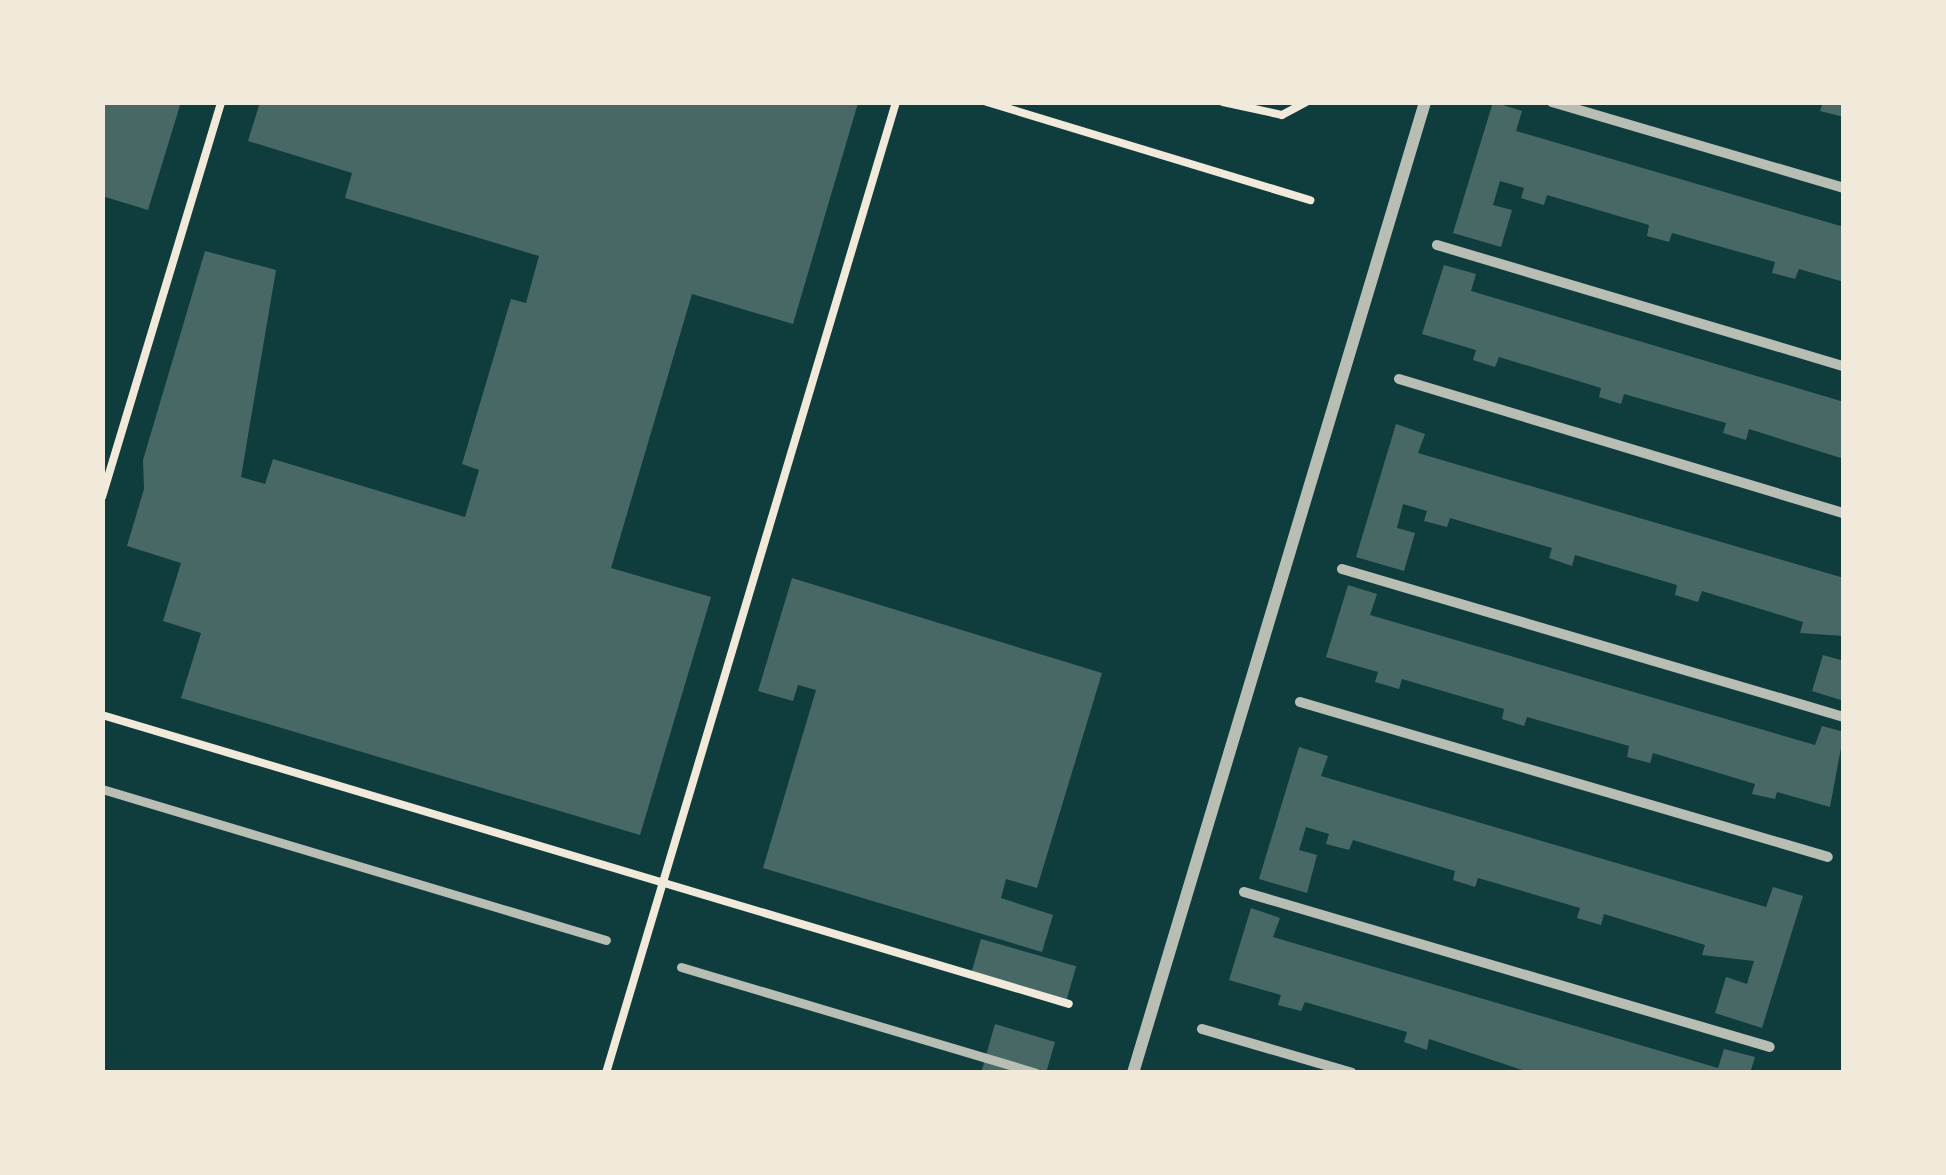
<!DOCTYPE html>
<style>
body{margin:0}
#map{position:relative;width:1946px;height:1175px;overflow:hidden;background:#0f3d3e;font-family:Signika,sans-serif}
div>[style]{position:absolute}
.building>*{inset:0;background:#486865;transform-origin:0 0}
.path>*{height:8px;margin:-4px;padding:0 4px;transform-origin:4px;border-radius:4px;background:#f1e9da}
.service>*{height:9px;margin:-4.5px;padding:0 4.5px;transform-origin:4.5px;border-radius:4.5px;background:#b8beb3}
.pedestrian>*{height:10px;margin:-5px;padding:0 5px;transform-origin:5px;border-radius:5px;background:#b8beb3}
.minor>*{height:12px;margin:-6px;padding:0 6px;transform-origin:6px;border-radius:6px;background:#b8beb3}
span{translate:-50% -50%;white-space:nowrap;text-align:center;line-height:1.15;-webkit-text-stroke:10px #f1e9da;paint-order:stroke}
.frame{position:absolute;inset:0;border:105px solid #f1e9da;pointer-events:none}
</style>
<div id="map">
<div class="building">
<div style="clip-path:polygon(102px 102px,181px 102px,148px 210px,102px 196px)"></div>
<div style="clip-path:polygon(260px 102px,858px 103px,793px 324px,692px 294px,611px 568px,711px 597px,640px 835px,181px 698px,201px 633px,163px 621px,181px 563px,127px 546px,144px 489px,143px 460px,205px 251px,276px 270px,241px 477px,265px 484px,273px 459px,465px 517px,479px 470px,462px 464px,511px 299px,526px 303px,539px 256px,345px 198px,352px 173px,248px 141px)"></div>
<div style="clip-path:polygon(1493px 102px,1522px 111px,1516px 131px,1844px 227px,1844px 282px,1799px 269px,1795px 279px,1772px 273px,1775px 262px,1672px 233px,1669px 242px,1647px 236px,1649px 225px,1547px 195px,1544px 205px,1521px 198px,1524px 188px,1500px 181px,1493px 205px,1512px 210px,1501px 247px,1453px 233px)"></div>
<div style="clip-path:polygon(1823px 102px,1844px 102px,1844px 117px,1820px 111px)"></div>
<div style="clip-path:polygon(1444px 265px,1476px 274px,1471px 291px,1844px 402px,1844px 459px,1749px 429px,1746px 440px,1723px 433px,1726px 423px,1624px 394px,1621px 404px,1599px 397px,1601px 388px,1499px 357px,1495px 367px,1473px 360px,1476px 350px,1422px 334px)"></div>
<div style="clip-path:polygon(1396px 424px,1425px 434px,1418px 453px,1844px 578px,1844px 636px,1800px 633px,1803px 622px,1702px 591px,1698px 602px,1675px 595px,1677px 585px,1575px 555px,1572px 566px,1549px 558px,1552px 548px,1450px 518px,1447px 527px,1424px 521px,1427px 511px,1403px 504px,1397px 528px,1415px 533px,1404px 571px,1356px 557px)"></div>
<div style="clip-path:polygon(792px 578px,1102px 673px,1037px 888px,1006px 879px,1001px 898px,1053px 915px,1042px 952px,763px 868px,816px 690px,798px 685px,793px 701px,758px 691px)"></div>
<div style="clip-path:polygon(1348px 585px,1377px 594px,1370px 615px,1815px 745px,1822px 726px,1844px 732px,1830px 807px,1777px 792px,1775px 799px,1752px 794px,1755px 784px,1653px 753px,1650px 763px,1627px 757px,1629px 746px,1527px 717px,1524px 726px,1502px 719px,1504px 709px,1402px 679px,1399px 689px,1375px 682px,1378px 672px,1326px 657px)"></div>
<div style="clip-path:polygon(1823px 655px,1844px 661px,1844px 701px,1812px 691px)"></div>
<div style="clip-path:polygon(1299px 747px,1328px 756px,1321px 776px,1766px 907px,1773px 887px,1803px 896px,1762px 1028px,1715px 1013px,1726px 977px,1747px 984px,1754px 961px,1702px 955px,1705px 945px,1604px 914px,1601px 925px,1577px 918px,1580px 908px,1478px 878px,1475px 887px,1453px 880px,1455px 871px,1353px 840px,1349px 850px,1326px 844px,1329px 834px,1306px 827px,1299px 850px,1317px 855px,1307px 893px,1259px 879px)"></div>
<div style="clip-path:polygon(1251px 908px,1280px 918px,1273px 937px,1718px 1068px,1724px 1049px,1755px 1057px,1750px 1073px,1531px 1073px,1429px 1039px,1427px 1050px,1404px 1042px,1407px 1032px,1305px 1002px,1301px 1011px,1278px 1005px,1281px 995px,1229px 980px)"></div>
<div style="left:981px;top:939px;width:99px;height:40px;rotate:16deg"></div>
<div style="clip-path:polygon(995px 1024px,1055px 1042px,1046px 1073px,981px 1073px)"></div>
</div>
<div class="path">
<div style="left:987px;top:102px;width:338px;rotate:16.9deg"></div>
<div style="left:1223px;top:102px;width:60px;rotate:12.4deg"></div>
<div style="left:1282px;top:115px;width:27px;rotate:-28deg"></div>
<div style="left:102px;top:497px;width:413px;rotate:-73.2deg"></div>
<div style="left:102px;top:715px;width:1009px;rotate:16.64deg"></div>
<div style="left:606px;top:1073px;width:1013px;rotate:-73.37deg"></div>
</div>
<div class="service">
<div style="left:102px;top:789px;width:526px;rotate:16.68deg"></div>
<div style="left:681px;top:967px;width:370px;rotate:16.6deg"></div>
</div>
<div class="pedestrian">
<div style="left:1552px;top:102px;width:304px;rotate:16.4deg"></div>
<div style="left:1437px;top:245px;width:425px;rotate:16.6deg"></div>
<div style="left:1399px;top:379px;width:465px;rotate:16.8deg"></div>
<div style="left:1342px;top:569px;width:523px;rotate:16.43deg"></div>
<div style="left:1300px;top:702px;width:550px;rotate:16.36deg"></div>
<div style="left:1244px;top:892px;width:548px;rotate:16.42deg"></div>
<div style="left:1202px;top:1029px;width:156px;rotate:16.3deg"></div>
</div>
<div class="minor">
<div style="left:1133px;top:1073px;width:1014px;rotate:-73.26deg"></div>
</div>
<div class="frame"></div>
</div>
